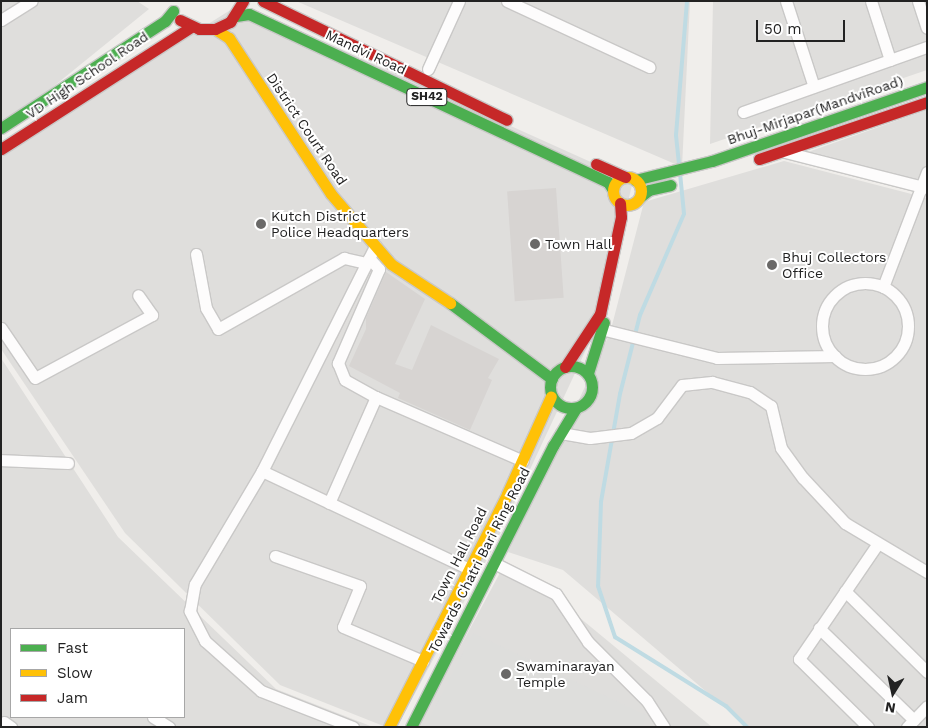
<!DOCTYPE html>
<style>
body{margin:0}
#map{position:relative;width:928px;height:728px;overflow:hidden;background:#f0eeeb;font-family:"Work Sans",sans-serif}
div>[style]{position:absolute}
.residential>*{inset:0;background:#dfdedc}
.religious>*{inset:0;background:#dededc}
.stream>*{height:4px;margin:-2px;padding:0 2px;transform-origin:2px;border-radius:2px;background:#bfdbe3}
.building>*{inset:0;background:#d7d4d2;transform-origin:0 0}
.roads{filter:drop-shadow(1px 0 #c9c8c7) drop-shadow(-1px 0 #c9c8c7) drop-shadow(0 1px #c9c8c7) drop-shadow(0 -1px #c9c8c7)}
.street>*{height:11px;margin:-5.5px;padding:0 5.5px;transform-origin:5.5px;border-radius:5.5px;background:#fdfcfc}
.street>.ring{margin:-5.5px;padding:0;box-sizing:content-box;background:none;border:11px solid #fdfcfc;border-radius:50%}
.fast>*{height:11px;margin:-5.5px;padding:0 5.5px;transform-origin:5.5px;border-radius:5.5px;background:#4caf50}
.fast>.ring{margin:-5.5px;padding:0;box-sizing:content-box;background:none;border:11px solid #4caf50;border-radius:50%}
.slow>*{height:11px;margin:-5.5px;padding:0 5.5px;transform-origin:5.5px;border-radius:5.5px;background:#ffc107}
.slow>.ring{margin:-5.5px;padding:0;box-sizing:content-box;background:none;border:11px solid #ffc107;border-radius:50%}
.jam>*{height:11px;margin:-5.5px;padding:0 5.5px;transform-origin:5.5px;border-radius:5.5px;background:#c62828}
.dots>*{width:14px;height:14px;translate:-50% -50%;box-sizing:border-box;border:2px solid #fff;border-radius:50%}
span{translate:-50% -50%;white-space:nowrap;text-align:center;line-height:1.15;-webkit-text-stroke:4px #fff;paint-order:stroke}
.shield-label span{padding:1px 4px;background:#fff;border:1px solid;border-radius:4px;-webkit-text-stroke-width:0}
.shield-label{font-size:12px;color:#222;font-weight:700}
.street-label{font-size:14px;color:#222}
.poi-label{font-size:14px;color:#222}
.left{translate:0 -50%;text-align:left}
.frame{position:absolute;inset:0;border:2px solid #222;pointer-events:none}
.legend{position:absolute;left:10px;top:628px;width:175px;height:90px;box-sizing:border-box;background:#fff;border:1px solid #a7a7a7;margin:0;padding:6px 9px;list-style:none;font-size:15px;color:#222}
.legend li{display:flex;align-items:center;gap:10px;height:25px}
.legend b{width:25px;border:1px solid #a7a7a7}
.north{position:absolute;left:868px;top:668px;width:50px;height:50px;-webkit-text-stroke:4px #fff;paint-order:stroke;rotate:190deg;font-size:14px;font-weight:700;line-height:20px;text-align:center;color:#222}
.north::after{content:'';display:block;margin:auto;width:18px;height:22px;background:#222;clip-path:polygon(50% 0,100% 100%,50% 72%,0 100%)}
.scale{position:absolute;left:756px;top:20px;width:89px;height:22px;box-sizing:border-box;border:2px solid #222;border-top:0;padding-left:6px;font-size:15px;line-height:18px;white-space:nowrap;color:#222;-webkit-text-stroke:4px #fff;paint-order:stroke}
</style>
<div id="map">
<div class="residential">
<div style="clip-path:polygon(1px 1px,137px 1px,149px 9px,1px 129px)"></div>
<div style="clip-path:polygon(296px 1px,690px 1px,682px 167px)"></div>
<div style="clip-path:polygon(713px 1px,927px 1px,927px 70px,710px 144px)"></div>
<div style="clip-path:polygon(240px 4px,633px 181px,599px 322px,496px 542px,397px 727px,386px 727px,280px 685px,125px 533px,1px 349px,1px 154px)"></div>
<div style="clip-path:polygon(927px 110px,927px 185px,808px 152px)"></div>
<div style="clip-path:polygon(784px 161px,927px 198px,927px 727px,748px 727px,563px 570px,508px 552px,610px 333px,644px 202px)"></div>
<div style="clip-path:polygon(evenodd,1px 358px,118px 537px,276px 689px,373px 727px,1px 727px,1px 358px,11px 629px,184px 629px,184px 717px,11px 717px,11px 629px)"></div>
<div style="clip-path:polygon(501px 571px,551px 594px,712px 727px,417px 727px)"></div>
</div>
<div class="religious">
<div style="clip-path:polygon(473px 633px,646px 715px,643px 727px,425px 727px)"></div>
</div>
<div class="stream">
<div style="left:679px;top:164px;width:29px;rotate:-96deg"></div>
<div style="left:676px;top:135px;width:134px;rotate:-85.3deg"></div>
<div style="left:680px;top:173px;width:41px;rotate:84.4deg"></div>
<div style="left:684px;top:214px;width:110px;rotate:113.5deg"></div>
<div style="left:640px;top:315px;width:81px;rotate:104.2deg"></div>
<div style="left:620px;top:394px;width:110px;rotate:100deg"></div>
<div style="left:601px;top:502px;width:84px;rotate:92deg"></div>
<div style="left:598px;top:586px;width:54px;rotate:71.6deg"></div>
<div style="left:615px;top:637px;width:131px;rotate:31.9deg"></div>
<div style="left:726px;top:706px;width:30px;rotate:45deg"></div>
</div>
<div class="building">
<div style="left:556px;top:188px;width:110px;height:49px;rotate:86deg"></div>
<div style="clip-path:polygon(386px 272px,425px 299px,395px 364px,412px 370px,431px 325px,499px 359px,488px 378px,492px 380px,470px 430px,398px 398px,400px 393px,349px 366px,366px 329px,366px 318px)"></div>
</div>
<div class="roads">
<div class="street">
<div style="left:507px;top:1px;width:157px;rotate:24.9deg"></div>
<div style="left:786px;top:1px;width:90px;rotate:72deg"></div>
<div style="left:871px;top:1px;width:62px;rotate:72.1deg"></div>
<div style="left:918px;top:1px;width:28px;rotate:72deg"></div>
<div style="left:1px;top:20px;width:36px;rotate:-32deg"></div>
<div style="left:428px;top:69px;width:75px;rotate:-65.5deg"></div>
<div style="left:743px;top:112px;width:195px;rotate:-19.5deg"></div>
<div style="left:785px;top:152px;width:146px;rotate:14.2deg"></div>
<div style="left:196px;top:254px;width:55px;rotate:79.5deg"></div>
<div style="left:206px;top:308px;width:24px;rotate:60deg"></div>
<div style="left:218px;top:329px;width:145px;rotate:-29.4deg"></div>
<div style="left:344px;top:258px;width:23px;rotate:13deg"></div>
<div style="left:369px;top:258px;width:15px;rotate:48deg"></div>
<div style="left:379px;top:269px;width:103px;rotate:113.6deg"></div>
<div style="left:338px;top:363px;width:18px;rotate:68deg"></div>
<div style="left:345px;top:380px;width:35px;rotate:29deg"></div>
<div style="left:376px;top:397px;width:160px;rotate:23.5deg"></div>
<div class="ring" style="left:822px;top:283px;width:75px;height:75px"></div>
<div style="left:883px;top:287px;width:123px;rotate:-69.1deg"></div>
<div style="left:1px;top:328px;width:60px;rotate:55.8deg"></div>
<div style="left:35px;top:378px;width:133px;rotate:-28.3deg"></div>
<div style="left:152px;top:315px;width:24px;rotate:-125deg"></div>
<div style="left:601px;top:329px;width:120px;rotate:14deg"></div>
<div style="left:717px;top:358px;width:118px;rotate:-1deg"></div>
<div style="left:561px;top:433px;width:29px;rotate:10deg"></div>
<div style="left:590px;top:438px;width:41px;rotate:-7deg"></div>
<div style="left:631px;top:433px;width:30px;rotate:-30deg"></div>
<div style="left:657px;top:418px;width:41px;rotate:-52.9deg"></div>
<div style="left:682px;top:385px;width:30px;rotate:-6deg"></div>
<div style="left:712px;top:382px;width:39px;rotate:15deg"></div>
<div style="left:750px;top:392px;width:25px;rotate:34deg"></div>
<div style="left:771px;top:406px;width:43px;rotate:76.6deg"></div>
<div style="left:781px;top:448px;width:37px;rotate:54deg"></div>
<div style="left:803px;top:478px;width:62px;rotate:47deg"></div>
<div style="left:845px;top:523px;width:96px;rotate:30.9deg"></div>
<div style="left:1px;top:460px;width:67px;rotate:2.6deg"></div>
<div style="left:262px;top:471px;width:229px;rotate:25.3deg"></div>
<div style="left:329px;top:503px;width:116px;rotate:-66.1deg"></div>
<div style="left:275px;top:556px;width:90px;rotate:19.4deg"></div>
<div style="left:360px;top:586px;width:44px;rotate:112.5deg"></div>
<div style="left:343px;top:627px;width:87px;rotate:23deg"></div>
<div style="left:494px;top:563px;width:69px;rotate:26.6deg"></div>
<div style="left:556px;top:594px;width:58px;rotate:56.3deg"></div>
<div style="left:588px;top:642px;width:83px;rotate:45deg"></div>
<div style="left:647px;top:701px;width:31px;rotate:57deg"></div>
<div style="left:845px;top:591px;width:115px;rotate:44.6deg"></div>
<div style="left:819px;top:628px;width:132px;rotate:44.1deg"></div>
<div style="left:153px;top:717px;width:19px;rotate:32deg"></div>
<div style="left:4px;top:722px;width:9px;rotate:36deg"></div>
<div style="left:353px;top:727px;width:99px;rotate:-158.6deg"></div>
<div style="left:261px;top:691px;width:75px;rotate:-138.2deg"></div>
<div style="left:205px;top:641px;width:34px;rotate:-117deg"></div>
<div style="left:190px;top:611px;width:27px;rotate:-80deg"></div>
<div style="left:195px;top:584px;width:131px;rotate:-59.3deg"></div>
<div style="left:262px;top:471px;width:252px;rotate:-63.3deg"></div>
<div style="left:868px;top:727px;width:97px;rotate:-135.4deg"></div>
<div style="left:799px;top:659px;width:140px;rotate:-55.7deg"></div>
<div style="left:907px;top:727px;width:29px;rotate:-46deg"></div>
</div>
<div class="fast">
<div style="left:236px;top:16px;width:13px;rotate:-9deg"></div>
<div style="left:249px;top:14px;width:396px;rotate:25.1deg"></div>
<div style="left:608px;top:182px;width:9px;rotate:58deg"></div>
<div style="left:1px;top:128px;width:196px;rotate:-33.1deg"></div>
<div style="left:165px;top:21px;width:13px;rotate:-51deg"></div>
<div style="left:635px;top:180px;width:79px;rotate:-13.9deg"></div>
<div style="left:712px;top:161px;width:227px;rotate:-19deg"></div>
<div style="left:640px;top:197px;width:11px;rotate:-38deg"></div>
<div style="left:649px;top:190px;width:22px;rotate:-13deg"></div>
<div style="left:450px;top:303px;width:127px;rotate:36.7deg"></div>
<div class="ring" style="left:550px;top:366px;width:31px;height:31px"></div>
<div style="left:588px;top:373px;width:53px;rotate:-72.6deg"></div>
<div style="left:411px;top:727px;width:315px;rotate:-63.2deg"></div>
<div style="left:553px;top:446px;width:44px;rotate:-58.8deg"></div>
</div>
<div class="slow">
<div style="left:215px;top:29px;width:17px;rotate:33deg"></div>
<div style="left:229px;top:38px;width:186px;rotate:56.8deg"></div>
<div style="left:331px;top:194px;width:92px;rotate:49.4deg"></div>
<div style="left:391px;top:264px;width:71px;rotate:33.5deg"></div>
<div class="ring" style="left:613px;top:177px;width:17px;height:17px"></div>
<div style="left:389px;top:727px;width:261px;rotate:-63.1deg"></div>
<div style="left:507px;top:494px;width:107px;rotate:-65.8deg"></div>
</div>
<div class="jam">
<div style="left:263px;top:1px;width:271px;rotate:26deg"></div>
<div style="left:180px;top:20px;width:21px;rotate:25deg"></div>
<div style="left:199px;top:29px;width:16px"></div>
<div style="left:215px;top:29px;width:17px;rotate:-25deg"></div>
<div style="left:230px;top:22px;width:25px;rotate:-58deg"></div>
<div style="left:1px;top:149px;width:226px;rotate:-32.7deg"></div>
<div style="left:759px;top:159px;width:177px;rotate:-18.7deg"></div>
<div style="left:596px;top:164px;width:32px;rotate:24deg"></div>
<div style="left:565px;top:367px;width:64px;rotate:-56.6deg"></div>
<div style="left:600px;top:314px;width:99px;rotate:-77.8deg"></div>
<div style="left:621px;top:217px;width:14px;rotate:-94deg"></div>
</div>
</div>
<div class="dots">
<div style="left:261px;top:224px;background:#6a6968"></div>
<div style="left:535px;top:244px;background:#6a6968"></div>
<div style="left:772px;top:265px;background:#6a6968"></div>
<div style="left:506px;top:674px;background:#6a6968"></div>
</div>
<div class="shield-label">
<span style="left:427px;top:97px">SH42</span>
</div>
<div class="street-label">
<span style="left:366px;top:52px;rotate:25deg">Mandvi Road</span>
<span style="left:87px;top:75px;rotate:-34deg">VD High School Road</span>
<span style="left:815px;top:110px;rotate:-19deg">Bhuj-Mirjapar(MandviRoad)</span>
<span style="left:307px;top:129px;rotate:56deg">District Court Road</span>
<span style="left:459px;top:555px;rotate:-63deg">Town Hall Road</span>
<span style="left:479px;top:560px;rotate:-63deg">Towards Chatri Bari Ring Road</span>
</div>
<div class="poi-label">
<span class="left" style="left:271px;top:224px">Kutch District<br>Police Headquarters</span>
<span class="left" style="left:545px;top:244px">Town Hall</span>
<span class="left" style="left:782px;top:265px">Bhuj Collectors<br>Office</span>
<span class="left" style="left:516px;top:674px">Swaminarayan<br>Temple</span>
</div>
<div class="frame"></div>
<ul class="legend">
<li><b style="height:6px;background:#4caf50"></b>Fast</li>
<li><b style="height:6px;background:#ffc107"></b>Slow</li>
<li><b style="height:6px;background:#c62828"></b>Jam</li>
</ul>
<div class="north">N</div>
<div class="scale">50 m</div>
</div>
